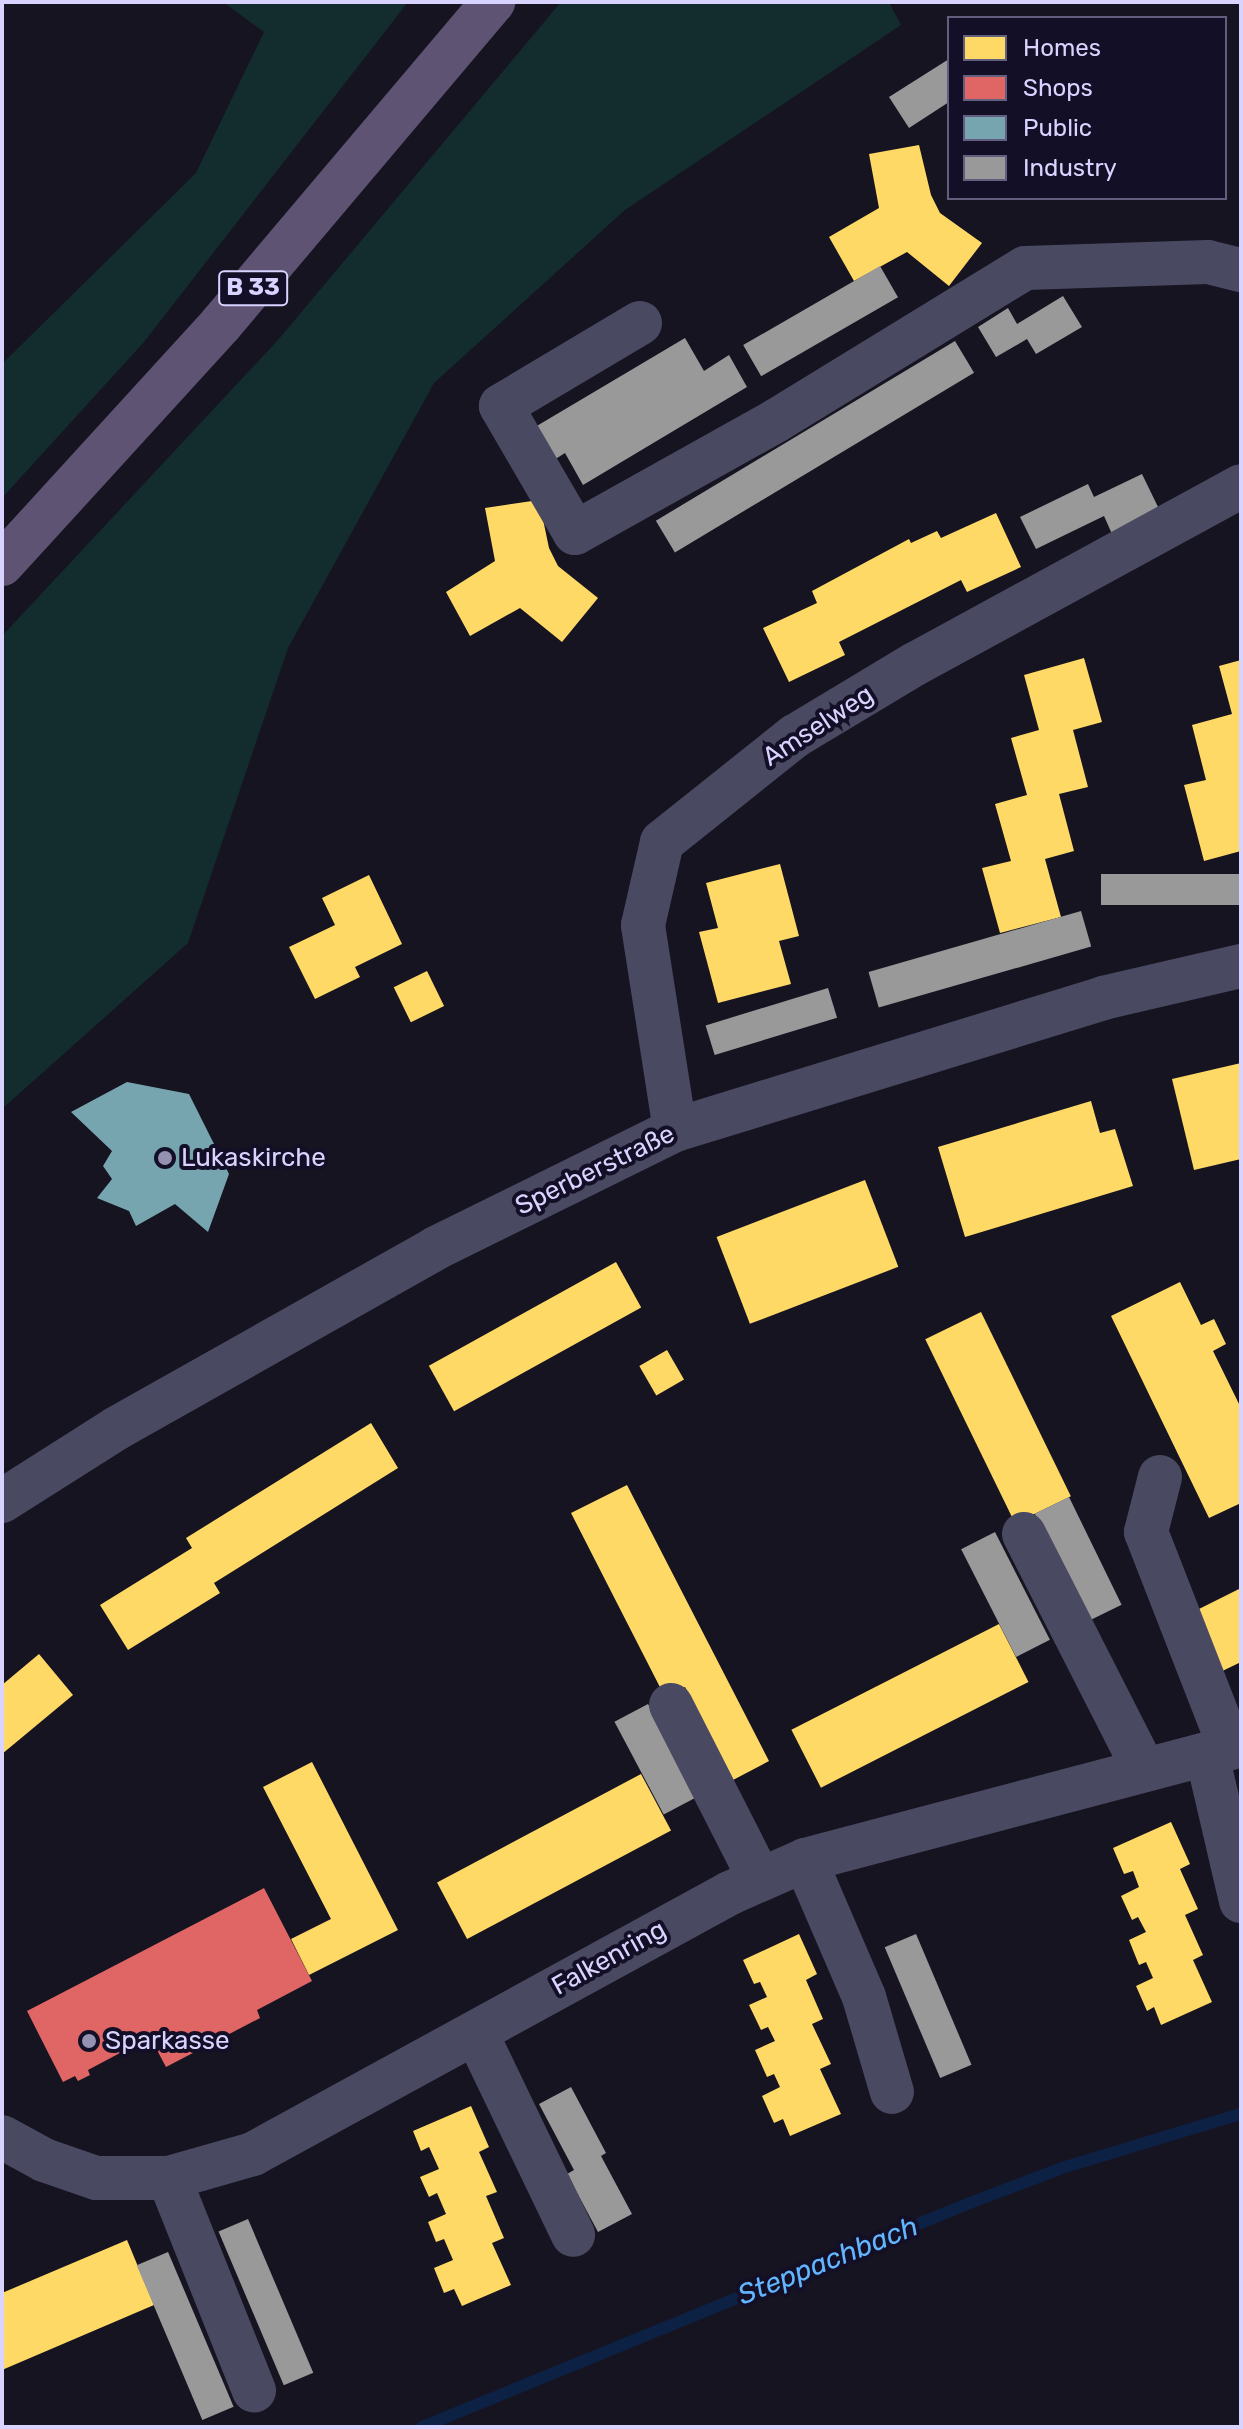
<!DOCTYPE html>
<meta charset="utf-8">
<style>
body{margin:0}
#map{position:relative;width:1243px;height:2429px;overflow:hidden;background:#161421;font-family:Rubik,sans-serif}
div>[style]{position:absolute}
.green>*{inset:0;background:#132c2d}
.homes>*{inset:0;background:#ffd966;transform-origin:0 0}
.shops>*{inset:0;background:#e06666}
.public>*{inset:0;background:#76a5af}
.industry>*{inset:0;background:#999;transform-origin:0 0}
.stream>*{height:12px;margin:-6px;padding:0 6px;transform-origin:6px;border-radius:6px;background:#0d2144}
.minor>*{height:44px;margin:-22px;padding:0 22px;transform-origin:22px;border-radius:22px;background:#4a4962}
.major>*{height:44px;margin:-22px;padding:0 22px;transform-origin:22px;border-radius:22px;background:#5e5373}
.dots>*{width:22px;height:22px;translate:-50% -50%;box-sizing:border-box;border:4px solid #130f26;border-radius:50%}
span{translate:-50% -50%;white-space:nowrap;text-align:center;line-height:1.15;-webkit-text-stroke:8px #130f26;paint-order:stroke}
.shield-label span{padding:2px 6px;background:#130f26;border:2px solid;border-radius:6px;-webkit-text-stroke-width:0}
.shield-label{font-size:24px;color:#d9d4ff;font-weight:700}
.street-label{font-size:26px;color:#d9d4ff}
.poi-label{font-size:26px;color:#d9d4ff}
.left{translate:0 -50%;text-align:left}
.water-label{font-size:28px;color:#62b6ff;font-style:italic}
.frame{position:absolute;inset:0;border:4px solid #d9d4ff;pointer-events:none}
.legend{position:absolute;left:947px;top:16px;width:280px;height:184px;box-sizing:border-box;background:#130f26;border:2px solid #625e7d;margin:0;padding:10px 14px;list-style:none;font-size:24px;color:#d9d4ff}
.legend li{display:flex;align-items:center;gap:16px;height:40px}
.legend b{width:40px;border:2px solid #625e7d}
</style>
<div id="map">
<div class="green">
<div style="clip-path:polygon(223px 2px,408px 2px,144px 342px,2px 498px,2px 364px,196px 173px,264px 32px)"></div>
<div style="clip-path:polygon(561px 2px,889px 2px,901px 25px,625px 210px,434px 383px,288px 648px,188px 943px,2px 1109px,2px 636px,278px 340px)"></div>
</div>
<div class="homes">
<div style="clip-path:polygon(919px 145px,931px 195px,940px 213px,982px 243px,949px 286px,907px 252px,854px 281px,829px 237px,879px 208px,869px 154px)"></div>
<div style="clip-path:polygon(539px 500px,549px 548px,558px 566px,598px 598px,562px 642px,520px 608px,470px 636px,446px 592px,495px 561px,485px 508px)"></div>
<div style="clip-path:polygon(996px 513px,1021px 567px,967px 592px,961px 580px,839px 642px,845px 655px,789px 682px,763px 628px,817px 603px,812px 591px,909px 539px,911px 543px,937px 531px,941px 538px)"></div>
<div style="clip-path:polygon(1084px 658px,1102px 722px,1073px 730px,1088px 787px,1059px 794px,1074px 851px,1045px 859px,1061px 917px,1000px 933px,982px 868px,1011px 861px,995px 804px,1027px 795px,1011px 738px,1039px 730px,1024px 675px)"></div>
<div style="clip-path:polygon(1241px 660px,1241px 851px,1204px 861px,1184px 785px,1206px 780px,1192px 725px,1232px 714px,1219px 666px)"></div>
<div style="clip-path:polygon(780px 864px,799px 936px,779px 941px,791px 984px,718px 1003px,699px 932px,718px 928px,706px 883px)"></div>
<div style="clip-path:polygon(369px 875px,402px 944px,355px 967px,360px 977px,315px 999px,289px 947px,335px 925px,322px 898px)"></div>
<div style="left:427px;top:971px;width:39px;height:37px;rotate:64deg"></div>
<div style="clip-path:polygon(1241px 1063px,1241px 1159px,1194px 1170px,1172px 1079px)"></div>
<div style="clip-path:polygon(1091px 1101px,1100px 1133px,1115px 1129px,1133px 1186px,965px 1237px,938px 1147px)"></div>
<div style="left:865px;top:1180px;width:93px;height:159px;rotate:69deg"></div>
<div style="left:616px;top:1262px;width:52px;height:214px;rotate:61deg"></div>
<div style="clip-path:polygon(1180px 1282px,1201px 1325px,1214px 1319px,1226px 1344px,1213px 1351px,1241px 1408px,1241px 1503px,1209px 1518px,1111px 1316px)"></div>
<div style="left:981px;top:1312px;width:205px;height:62px;rotate:64deg"></div>
<div style="left:667px;top:1350px;width:34px;height:32px;rotate:60deg"></div>
<div style="clip-path:polygon(371px 1423px,398px 1468px,214px 1583px,220px 1593px,128px 1650px,100px 1605px,192px 1548px,186px 1538px)"></div>
<div style="clip-path:polygon(627px 1485px,769px 1761px,733px 1780px,685px 1687px,665px 1697px,571px 1513px)"></div>
<div style="clip-path:polygon(1241px 1588px,1241px 1662px,1212px 1676px,1183px 1617px)"></div>
<div style="left:999px;top:1624px;width:65px;height:233px;rotate:63deg"></div>
<div style="clip-path:polygon(39px 1654px,73px 1695px,2px 1754px,2px 1685px)"></div>
<div style="clip-path:polygon(312px 1762px,398px 1930px,309px 1975px,291px 1939px,331px 1919px,263px 1787px)"></div>
<div style="left:641px;top:1774px;width:64px;height:231px;rotate:62deg"></div>
<div style="clip-path:polygon(1171px 1822px,1190px 1864px,1180px 1869px,1198px 1909px,1185px 1915px,1203px 1955px,1193px 1960px,1212px 2002px,1161px 2025px,1154px 2007px,1147px 2011px,1136px 1986px,1153px 1978px,1146px 1962px,1139px 1965px,1129px 1940px,1146px 1932px,1138px 1917px,1132px 1920px,1121px 1896px,1139px 1887px,1133px 1871px,1124px 1874px,1113px 1848px)"></div>
<div style="clip-path:polygon(799px 1934px,817px 1974px,806px 1980px,823px 2019px,812px 2024px,831px 2064px,820px 2069px,841px 2114px,790px 2136px,783px 2119px,774px 2123px,762px 2096px,780px 2087px,774px 2074px,767px 2077px,755px 2050px,775px 2041px,768px 2027px,761px 2030px,749px 2005px,767px 1997px,760px 1982px,754px 1984px,743px 1960px)"></div>
<div style="clip-path:polygon(471px 2106px,489px 2147px,479px 2152px,497px 2192px,486px 2196px,504px 2238px,492px 2243px,511px 2285px,462px 2306px,454px 2289px,444px 2293px,434px 2268px,453px 2260px,444px 2239px,436px 2242px,428px 2222px,446px 2214px,437px 2193px,429px 2197px,420px 2177px,439px 2169px,429px 2147px,421px 2151px,413px 2131px)"></div>
<div style="clip-path:polygon(127px 2240px,154px 2305px,2px 2370px,2px 2293px)"></div>
</div>
<div class="shops">
<div style="clip-path:polygon(264px 1888px,312px 1981px,257px 2010px,260px 2018px,166px 2067px,150px 2037px,88px 2070px,90px 2075px,78px 2081px,75px 2076px,63px 2082px,27px 2011px)"></div>
</div>
<div class="public">
<div style="clip-path:polygon(127px 1082px,189px 1094px,229px 1174px,208px 1232px,175px 1204px,136px 1226px,129px 1211px,97px 1198px,112px 1179px,103px 1166px,112px 1151px,71px 1112px)"></div>
</div>
<div class="industry">
<div style="clip-path:polygon(949px 59px,949px 102px,909px 128px,889px 97px)"></div>
<div style="left:880px;top:266px;width:36px;height:158px;rotate:60deg"></div>
<div style="clip-path:polygon(1063px 296px,1082px 327px,1036px 354px,1027px 339px,996px 357px,978px 327px,1008px 308px,1017px 324px)"></div>
<div style="clip-path:polygon(685px 338px,704px 371px,729px 355px,747px 387px,583px 485px,565px 453px,549px 463px,530px 430px)"></div>
<div style="left:955px;top:341px;width:37px;height:349px;rotate:59deg"></div>
<div style="clip-path:polygon(1142px 474px,1160px 511px,1112px 534px,1104px 516px,1036px 549px,1020px 517px,1088px 484px,1094px 497px)"></div>
<div style="left:1241px;top:874px;width:31px;height:140px;rotate:90deg"></div>
<div style="left:1081px;top:911px;width:37px;height:221px;rotate:74deg"></div>
<div style="left:828px;top:988px;width:31px;height:128px;rotate:73deg"></div>
<div style="left:1069px;top:1497px;width:120px;height:38px;rotate:64deg"></div>
<div style="left:995px;top:1532px;width:121px;height:38px;rotate:63deg"></div>
<div style="left:648px;top:1704px;width:105px;height:38px;rotate:62deg"></div>
<div style="left:916px;top:1934px;width:142px;height:34px;rotate:67deg"></div>
<div style="clip-path:polygon(571px 2087px,606px 2153px,601px 2156px,632px 2214px,598px 2232px,567px 2174px,574px 2170px,539px 2104px)"></div>
<div style="left:248px;top:2219px;width:167px;height:32px;rotate:67deg"></div>
<div style="left:168px;top:2252px;width:168px;height:34px;rotate:67deg"></div>
</div>
<div class="stream">
<div style="left:422px;top:2427px;width:589px;rotate:-22.25deg"></div>
<div style="left:967px;top:2204px;width:105px;rotate:-20.7deg"></div>
<div style="left:1065px;top:2167px;width:184px;rotate:-16.8deg"></div>
</div>
<div class="minor">
<div style="left:640px;top:323px;width:162px;rotate:149.2deg"></div>
<div style="left:501px;top:406px;width:147px;rotate:59.8deg"></div>
<div style="left:575px;top:533px;width:231px;rotate:-29.2deg"></div>
<div style="left:777px;top:420px;width:291px;rotate:-31.5deg"></div>
<div style="left:1025px;top:268px;width:183px;rotate:-1.9deg"></div>
<div style="left:1208px;top:262px;width:34px;rotate:14deg"></div>
<div style="left:675px;top:1130px;width:207px;rotate:-98.9deg"></div>
<div style="left:643px;top:925px;width:85px;rotate:-77.1deg"></div>
<div style="left:662px;top:842px;width:170px;rotate:-38.6deg"></div>
<div style="left:795px;top:736px;width:140px;rotate:-31deg"></div>
<div style="left:915px;top:664px;width:371px;rotate:-28.6deg"></div>
<div style="left:1160px;top:1477px;width:57px;rotate:104.3deg"></div>
<div style="left:1146px;top:1532px;width:232px;rotate:68.7deg"></div>
<div style="left:2px;top:1501px;width:136px;rotate:-32.4deg"></div>
<div style="left:117px;top:1428px;width:366px;rotate:-29.4deg"></div>
<div style="left:436px;top:1248px;width:267px;rotate:-26.3deg"></div>
<div style="left:675px;top:1130px;width:448px;rotate:-17.1deg"></div>
<div style="left:1103px;top:998px;width:142px;rotate:-13.1deg"></div>
<div style="left:1024px;top:1534px;width:265px;rotate:63deg"></div>
<div style="left:671px;top:1705px;width:196px;rotate:63deg"></div>
<div style="left:1207px;top:1755px;width:150px;rotate:76.9deg"></div>
<div style="left:805px;top:1860px;width:149px;rotate:66.7deg"></div>
<div style="left:864px;top:1997px;width:99px;rotate:73.6deg"></div>
<div style="left:476px;top:2033px;width:224px;rotate:64.3deg"></div>
<div style="left:2px;top:2137px;width:48px;rotate:28.7deg"></div>
<div style="left:44px;top:2160px;width:55px;rotate:19.1deg"></div>
<div style="left:96px;top:2178px;width:73px"></div>
<div style="left:169px;top:2178px;width:87px;rotate:-15.9deg"></div>
<div style="left:253px;top:2154px;width:544px;rotate:-28.69deg"></div>
<div style="left:730px;top:1893px;width:82px;rotate:-23.7deg"></div>
<div style="left:805px;top:1860px;width:451px;rotate:-14.8deg"></div>
<div style="left:169px;top:2178px;width:229px;rotate:68.2deg"></div>
</div>
<div class="major">
<div style="left:2px;top:564px;width:325px;rotate:-47.6deg"></div>
<div style="left:221px;top:324px;width:422px;rotate:-49.8deg"></div>
</div>
<div class="dots">
<div style="left:165px;top:1158px;background:#9591b1"></div>
<div style="left:89px;top:2041px;background:#9591b1"></div>
</div>
<div class="shield-label">
<span style="left:253px;top:288px">B 33</span>
</div>
<div class="street-label">
<span style="left:818px;top:726px;rotate:-33deg">Amselweg</span>
<span style="left:595px;top:1170px;rotate:-26deg">Sperberstraße</span>
<span style="left:609px;top:1958px;rotate:-29deg">Falkenring</span>
</div>
<div class="poi-label">
<span class="left" style="left:181px;top:1158px">Lukaskirche</span>
<span class="left" style="left:105px;top:2041px">Sparkasse</span>
</div>
<div class="water-label">
<span style="left:828px;top:2261px;rotate:-22deg">Steppachbach</span>
</div>
<div class="frame"></div>
<ul class="legend">
<li><b style="height:22px;background:#ffd966"></b>Homes</li>
<li><b style="height:22px;background:#e06666"></b>Shops</li>
<li><b style="height:22px;background:#76a5af"></b>Public</li>
<li><b style="height:22px;background:#999"></b>Industry</li>
</ul>
</div>
